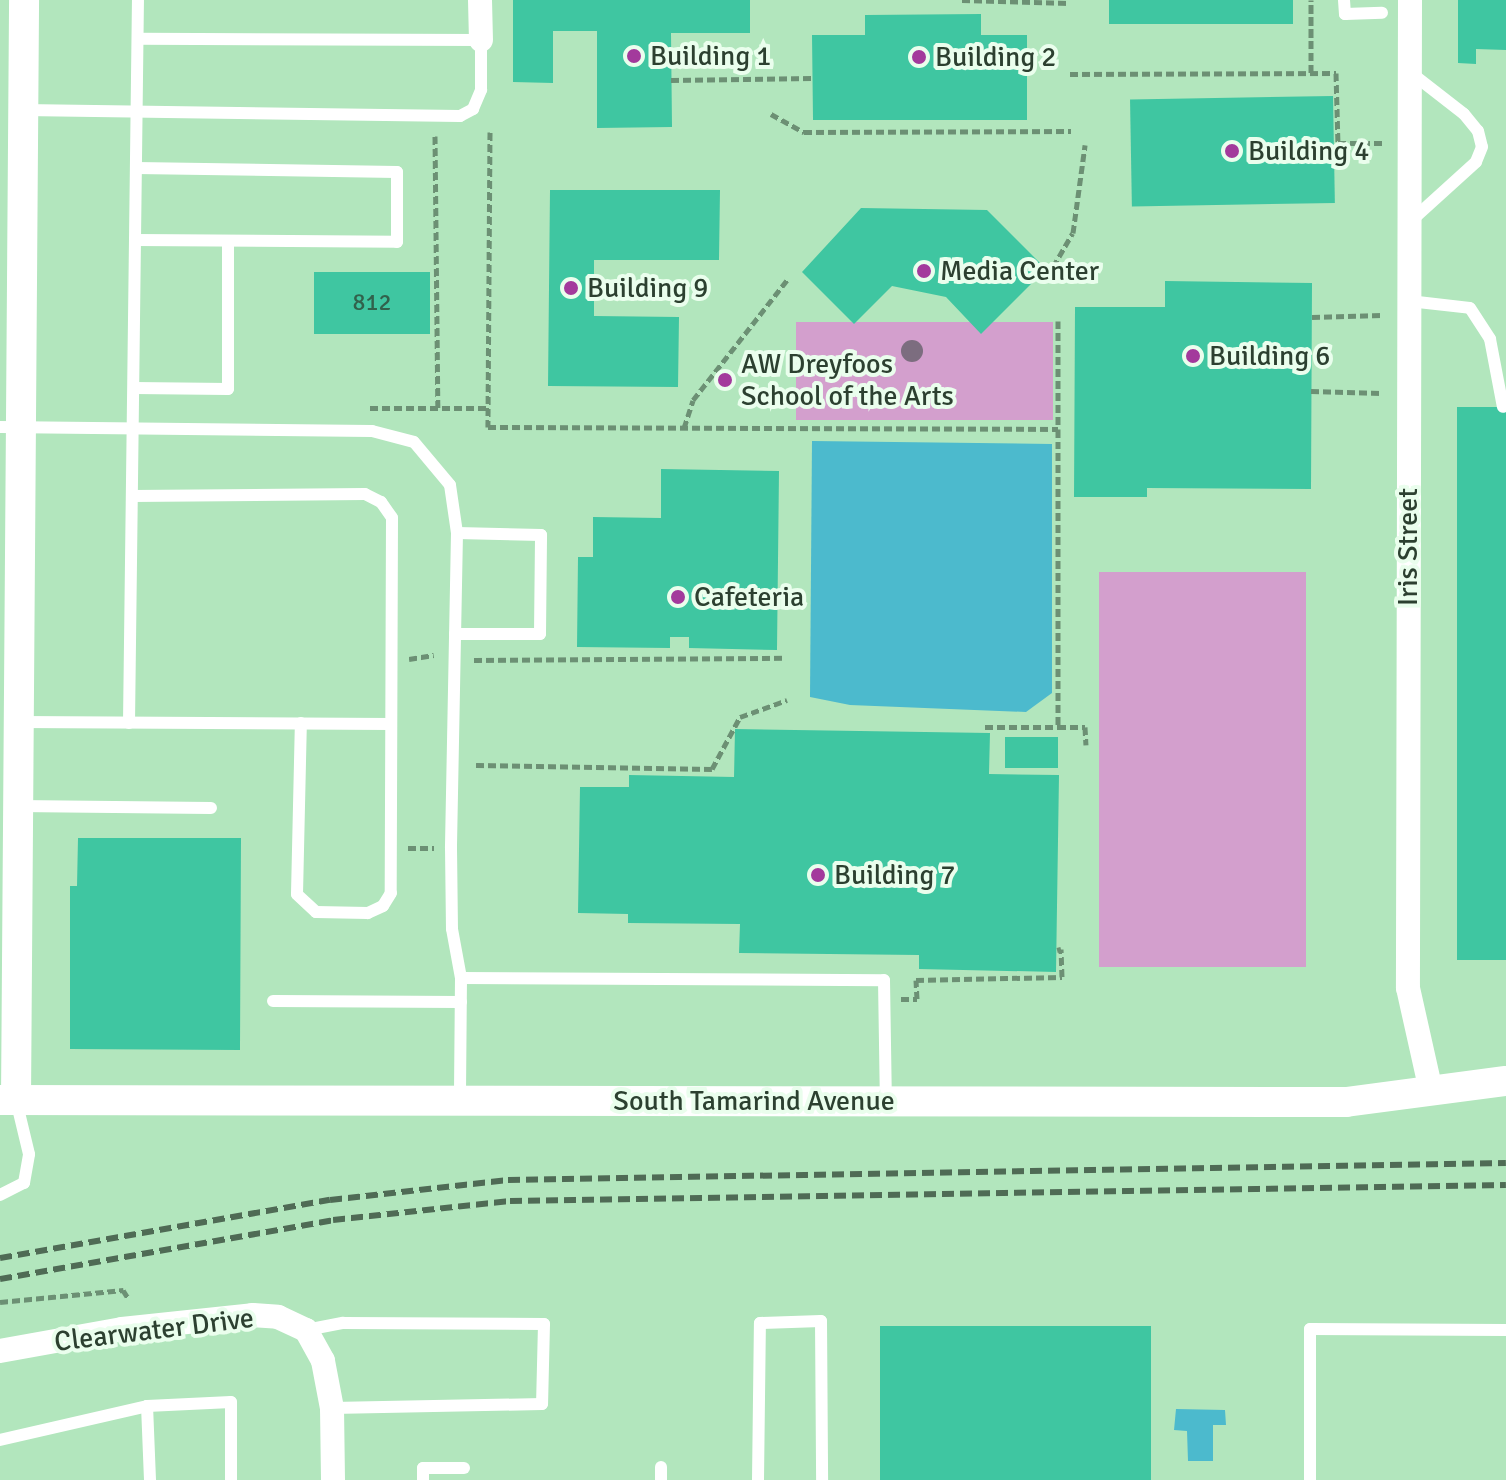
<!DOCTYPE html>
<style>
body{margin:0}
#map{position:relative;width:1506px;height:1480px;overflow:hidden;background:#b2e6bd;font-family:Signika,sans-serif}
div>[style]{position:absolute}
.green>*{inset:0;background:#d39fcd;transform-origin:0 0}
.water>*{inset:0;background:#4cbacd}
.building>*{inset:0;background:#3fc6a1;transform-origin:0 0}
.path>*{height:5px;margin-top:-2.5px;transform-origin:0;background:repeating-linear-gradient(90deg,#6c9074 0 8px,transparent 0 12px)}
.service>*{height:12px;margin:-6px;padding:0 6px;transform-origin:6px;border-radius:6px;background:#fff}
.minor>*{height:24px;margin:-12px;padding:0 12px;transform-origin:12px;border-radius:12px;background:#fff}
.tertiary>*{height:30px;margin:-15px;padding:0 15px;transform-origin:15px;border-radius:15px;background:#fff}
.rail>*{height:6px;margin-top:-3px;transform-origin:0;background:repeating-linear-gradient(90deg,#4f6b55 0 12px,transparent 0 18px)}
.trees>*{width:22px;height:22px;margin:-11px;border-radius:50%;background:#7c6d7f}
.dots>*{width:22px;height:22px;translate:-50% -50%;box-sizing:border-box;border:4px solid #eafeed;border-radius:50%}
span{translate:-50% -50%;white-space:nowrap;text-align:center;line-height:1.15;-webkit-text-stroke:8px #eafeed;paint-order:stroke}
.number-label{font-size:24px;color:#31624c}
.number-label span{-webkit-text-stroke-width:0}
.poi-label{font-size:28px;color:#2c4030}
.left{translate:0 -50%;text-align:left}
.street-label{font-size:28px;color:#2c4030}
</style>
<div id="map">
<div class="green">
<div style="left:796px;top:322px;width:257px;height:98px"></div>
<div style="left:1099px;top:572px;width:207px;height:395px"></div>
</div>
<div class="water">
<div style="clip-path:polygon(812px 441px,1052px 444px,1052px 693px,1026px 712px,850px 705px,810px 697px)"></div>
<div style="clip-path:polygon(1176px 1409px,1225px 1410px,1226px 1425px,1213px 1425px,1213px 1461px,1188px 1461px,1187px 1431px,1174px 1430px)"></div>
</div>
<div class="building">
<div style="clip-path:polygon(513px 0,750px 0,750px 33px,671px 33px,672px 127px,597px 128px,597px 31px,553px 31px,553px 83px,513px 82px)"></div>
<div style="left:1109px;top:0;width:184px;height:24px"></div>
<div style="clip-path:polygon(1458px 0,1506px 0,1506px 50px,1476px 49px,1476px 64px,1458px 63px)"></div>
<div style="clip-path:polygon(981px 14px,981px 35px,1027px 35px,1027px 120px,813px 120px,812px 35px,865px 35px,865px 15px)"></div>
<div style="left:1333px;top:96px;width:107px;height:203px;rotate:89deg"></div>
<div style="clip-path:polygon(550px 190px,720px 190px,719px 260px,594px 260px,594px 316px,679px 317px,678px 387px,548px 386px)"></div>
<div style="clip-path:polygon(861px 208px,987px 210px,1046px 269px,981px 334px,946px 297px,892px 286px,854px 324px,802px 272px)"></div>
<div style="left:314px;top:272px;width:116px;height:62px"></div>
<div style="clip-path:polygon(1165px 281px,1312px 283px,1311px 489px,1147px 488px,1147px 497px,1074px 497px,1075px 307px,1165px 307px)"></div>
<div style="left:1457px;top:407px;width:49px;height:553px"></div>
<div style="clip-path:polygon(661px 469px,779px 471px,777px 650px,689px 648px,689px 637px,670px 637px,670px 648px,577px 647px,578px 557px,593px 557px,593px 517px,661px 518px)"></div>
<div style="clip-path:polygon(735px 729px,990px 733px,989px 774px,1059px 775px,1056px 972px,919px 969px,919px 955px,739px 953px,740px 924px,628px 923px,628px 914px,578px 913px,580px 787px,629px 787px,629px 775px,734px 777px)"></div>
<div style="left:1058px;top:737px;width:31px;height:53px;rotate:90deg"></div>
<div style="clip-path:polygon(78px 838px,241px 838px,240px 1050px,70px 1049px,70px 886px,77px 886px)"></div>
<div style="left:880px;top:1326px;width:271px;height:154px"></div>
</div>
<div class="path">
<div style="left:962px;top:0;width:107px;rotate:1.6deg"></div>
<div style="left:1311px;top:73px;width:73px;rotate:-90deg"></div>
<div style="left:1070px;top:74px;width:266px;rotate:-0.2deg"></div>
<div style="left:1336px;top:73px;width:70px;rotate:88.4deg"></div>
<div style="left:1338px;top:143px;width:44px"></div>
<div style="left:671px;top:80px;width:141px;rotate:-0.8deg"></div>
<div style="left:771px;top:114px;width:38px;rotate:29deg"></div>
<div style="left:804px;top:132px;width:267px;rotate:-0.2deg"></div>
<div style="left:490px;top:132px;width:295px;rotate:90.4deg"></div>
<div style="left:488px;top:427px;width:570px;rotate:0.2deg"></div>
<div style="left:1058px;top:429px;width:298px;rotate:90deg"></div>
<div style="left:1058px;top:727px;width:27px"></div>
<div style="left:1085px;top:727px;width:18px;rotate:87deg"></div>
<div style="left:435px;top:136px;width:272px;rotate:89.4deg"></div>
<div style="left:1053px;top:267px;width:39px;rotate:-60deg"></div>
<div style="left:1073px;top:233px;width:89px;rotate:-82.2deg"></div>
<div style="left:1312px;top:317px;width:70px;rotate:-1.6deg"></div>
<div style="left:1058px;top:321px;width:108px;rotate:90deg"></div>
<div style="left:1311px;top:391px;width:70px;rotate:1.6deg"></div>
<div style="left:370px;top:408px;width:118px"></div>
<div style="left:684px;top:428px;width:29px;rotate:-72deg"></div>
<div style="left:693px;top:400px;width:154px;rotate:-51.9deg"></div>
<div style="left:409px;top:659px;width:25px;rotate:-9deg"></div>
<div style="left:474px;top:660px;width:312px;rotate:-0.4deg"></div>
<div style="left:985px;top:727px;width:73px"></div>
<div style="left:476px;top:765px;width:236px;rotate:1deg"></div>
<div style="left:712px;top:769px;width:59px;rotate:-61.7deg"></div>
<div style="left:740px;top:717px;width:50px;rotate:-19.9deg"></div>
<div style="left:408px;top:848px;width:26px"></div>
<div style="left:901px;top:999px;width:16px"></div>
<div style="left:917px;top:999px;width:19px;rotate:-93deg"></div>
<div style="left:916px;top:980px;width:146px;rotate:-1.2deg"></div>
<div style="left:1062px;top:977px;width:28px;rotate:-92deg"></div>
<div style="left:1061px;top:949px;width:4px;rotate:166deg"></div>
<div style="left:0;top:1302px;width:124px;rotate:-5.6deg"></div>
<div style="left:123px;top:1290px;width:9px;rotate:58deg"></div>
</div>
<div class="service">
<div style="left:1344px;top:0;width:14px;rotate:86deg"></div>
<div style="left:1345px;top:14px;width:37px;rotate:-2deg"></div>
<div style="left:1410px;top:72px;width:68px;rotate:37.9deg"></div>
<div style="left:1464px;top:114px;width:22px;rotate:51deg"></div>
<div style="left:1478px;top:131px;width:16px;rotate:76deg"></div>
<div style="left:1482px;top:147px;width:16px;rotate:112deg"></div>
<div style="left:1476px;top:162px;width:86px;rotate:137.8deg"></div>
<div style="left:23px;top:110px;width:437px;rotate:0.8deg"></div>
<div style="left:460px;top:116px;width:15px;rotate:-28deg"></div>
<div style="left:473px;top:109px;width:21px;rotate:-67deg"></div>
<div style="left:481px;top:90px;width:50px;rotate:-90deg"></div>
<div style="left:481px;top:40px;width:343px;rotate:-179.8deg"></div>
<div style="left:135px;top:240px;width:262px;rotate:0.4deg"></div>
<div style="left:397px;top:242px;width:70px;rotate:-90deg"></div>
<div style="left:397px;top:172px;width:261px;rotate:-179.1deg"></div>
<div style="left:1409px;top:301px;width:61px;rotate:6.5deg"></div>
<div style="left:1470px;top:308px;width:37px;rotate:57deg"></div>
<div style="left:1490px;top:339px;width:69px;rotate:79.2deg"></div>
<div style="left:134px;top:388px;width:94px;rotate:0.6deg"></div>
<div style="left:228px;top:389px;width:148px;rotate:-90deg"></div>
<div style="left:0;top:427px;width:372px;rotate:0.6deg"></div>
<div style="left:372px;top:431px;width:43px;rotate:14.7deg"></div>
<div style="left:414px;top:442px;width:56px;rotate:50.1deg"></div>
<div style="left:450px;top:485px;width:49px;rotate:81.7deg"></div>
<div style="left:457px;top:533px;width:315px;rotate:91.1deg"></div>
<div style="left:451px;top:848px;width:81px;rotate:89.3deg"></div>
<div style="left:452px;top:929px;width:50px;rotate:79.6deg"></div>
<div style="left:461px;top:978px;width:123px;rotate:90.5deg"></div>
<div style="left:132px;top:496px;width:233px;rotate:-0.5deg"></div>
<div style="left:365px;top:494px;width:18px;rotate:27deg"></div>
<div style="left:381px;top:502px;width:19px;rotate:55deg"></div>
<div style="left:392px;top:518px;width:375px;rotate:90.2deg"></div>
<div style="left:391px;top:893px;width:15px;rotate:122deg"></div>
<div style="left:383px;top:906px;width:17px;rotate:155deg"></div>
<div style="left:368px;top:913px;width:52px;rotate:-178.9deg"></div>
<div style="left:316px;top:912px;width:26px;rotate:-137deg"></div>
<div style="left:297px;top:894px;width:171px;rotate:-88.7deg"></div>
<div style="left:455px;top:634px;width:85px"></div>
<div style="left:540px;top:634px;width:99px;rotate:-89.4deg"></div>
<div style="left:541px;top:535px;width:84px;rotate:-178.6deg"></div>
<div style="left:19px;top:722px;width:372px;rotate:0.3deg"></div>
<div style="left:129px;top:723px;width:723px;rotate:-89.29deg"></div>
<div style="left:17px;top:806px;width:194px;rotate:0.6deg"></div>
<div style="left:461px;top:978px;width:423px;rotate:0.3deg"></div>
<div style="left:884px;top:980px;width:121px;rotate:89.1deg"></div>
<div style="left:273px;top:1001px;width:188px;rotate:0.3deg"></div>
<div style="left:0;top:1195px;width:27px;rotate:-27deg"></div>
<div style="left:24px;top:1183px;width:29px;rotate:-80deg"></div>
<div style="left:29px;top:1154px;width:56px;rotate:-103.5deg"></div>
<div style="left:306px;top:1330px;width:38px;rotate:-11deg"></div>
<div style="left:343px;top:1323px;width:201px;rotate:0.3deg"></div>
<div style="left:544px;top:1324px;width:80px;rotate:91.4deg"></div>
<div style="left:542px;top:1404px;width:210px;rotate:178.9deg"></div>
<div style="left:0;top:1440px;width:151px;rotate:-13deg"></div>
<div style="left:661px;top:1467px;width:13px;rotate:90deg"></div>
<div style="left:150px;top:1480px;width:74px;rotate:-92.3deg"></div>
<div style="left:147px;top:1406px;width:84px;rotate:-2.7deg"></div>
<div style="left:231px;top:1402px;width:78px;rotate:90deg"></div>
<div style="left:423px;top:1480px;width:12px;rotate:-90deg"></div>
<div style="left:423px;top:1468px;width:41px"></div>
<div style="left:758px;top:1480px;width:157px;rotate:-89.3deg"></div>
<div style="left:760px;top:1323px;width:61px;rotate:-1.9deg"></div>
<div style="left:821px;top:1321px;width:159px;rotate:89.6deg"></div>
<div style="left:1310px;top:1480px;width:151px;rotate:-90deg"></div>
<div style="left:1310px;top:1329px;width:196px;rotate:0.3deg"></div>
</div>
<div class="minor">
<div style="left:480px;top:0;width:40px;rotate:88.6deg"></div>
<div style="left:1410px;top:0;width:988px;rotate:90.12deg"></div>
<div style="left:1408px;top:988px;width:106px;rotate:77.4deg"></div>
<div style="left:0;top:1351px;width:124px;rotate:-10.2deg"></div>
<div style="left:122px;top:1329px;width:131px;rotate:-6.1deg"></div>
<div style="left:252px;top:1315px;width:26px;rotate:4deg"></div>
<div style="left:278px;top:1317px;width:31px;rotate:25deg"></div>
<div style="left:306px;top:1330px;width:35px;rotate:61deg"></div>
<div style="left:323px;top:1361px;width:48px;rotate:79.2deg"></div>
<div style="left:332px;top:1408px;width:72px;rotate:89.2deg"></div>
</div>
<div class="tertiary">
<div style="left:0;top:1100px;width:1346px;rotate:0.09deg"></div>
<div style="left:1346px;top:1102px;width:161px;rotate:-7.5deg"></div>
<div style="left:16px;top:1100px;width:1100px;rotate:-89.58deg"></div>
</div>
<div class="rail">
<div style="left:0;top:1258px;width:335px;rotate:-10deg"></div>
<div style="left:330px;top:1200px;width:179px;rotate:-6.4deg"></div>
<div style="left:508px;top:1180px;width:998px;rotate:-0.98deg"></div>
<div style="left:0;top:1279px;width:338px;rotate:-10deg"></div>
<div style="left:333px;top:1220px;width:178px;rotate:-6.1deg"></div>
<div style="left:510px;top:1201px;width:996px;rotate:-0.92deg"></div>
</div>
<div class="trees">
<div style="left:912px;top:351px"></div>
</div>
<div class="dots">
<div style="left:634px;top:56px;background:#a33a9c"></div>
<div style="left:919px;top:57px;background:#a33a9c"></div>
<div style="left:1232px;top:151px;background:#a33a9c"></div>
<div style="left:924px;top:271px;background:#a33a9c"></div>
<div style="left:571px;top:288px;background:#a33a9c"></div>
<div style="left:1193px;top:356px;background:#a33a9c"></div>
<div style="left:725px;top:380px;background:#a33a9c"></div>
<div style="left:678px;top:597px;background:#a33a9c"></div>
<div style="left:818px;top:875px;background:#a33a9c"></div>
</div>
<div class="number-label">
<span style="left:372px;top:303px">812</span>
</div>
<div class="poi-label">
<span class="left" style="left:650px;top:56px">Building 1</span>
<span class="left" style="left:935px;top:57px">Building 2</span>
<span class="left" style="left:1248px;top:151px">Building 4</span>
<span class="left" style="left:940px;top:271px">Media Center</span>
<span class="left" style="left:587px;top:288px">Building 9</span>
<span class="left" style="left:1209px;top:356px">Building 6</span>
<span class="left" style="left:741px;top:380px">AW Dreyfoos<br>School of the Arts</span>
<span class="left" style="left:694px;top:597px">Cafeteria</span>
<span class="left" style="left:834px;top:875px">Building 7</span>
</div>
<div class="street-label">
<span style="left:1408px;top:547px;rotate:-90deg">Iris Street</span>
<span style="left:754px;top:1101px">South Tamarind Avenue</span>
<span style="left:154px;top:1330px;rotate:-7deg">Clearwater Drive</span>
</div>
</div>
